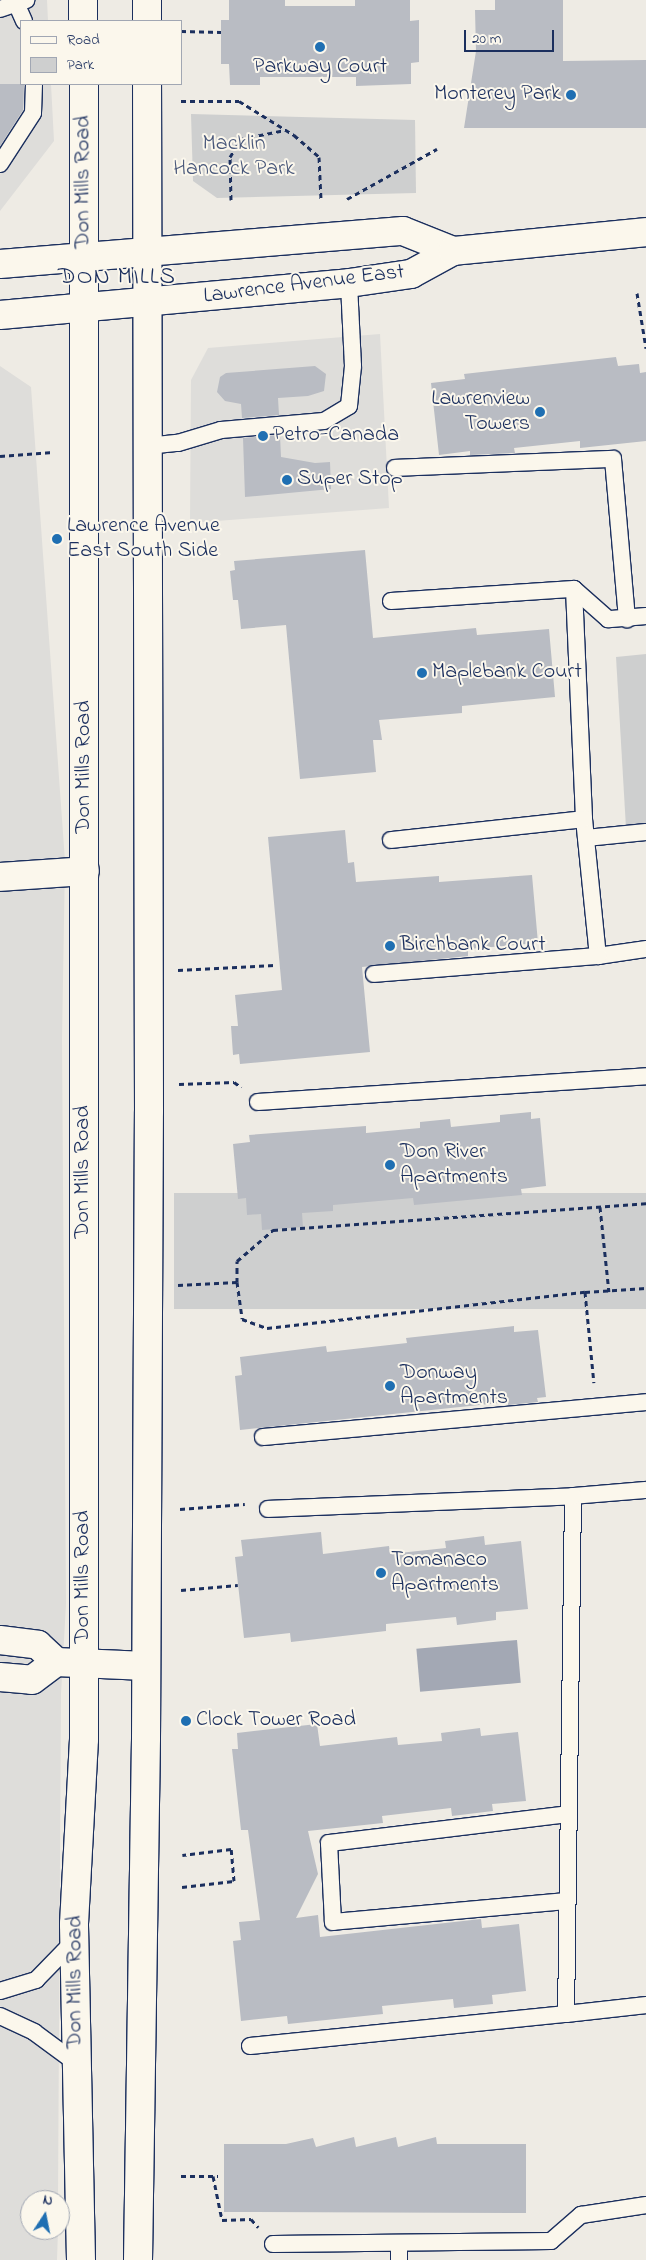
<!DOCTYPE html>
<style>
body{margin:0}
#map{position:relative;width:646px;height:2260px;overflow:hidden;background:#eeebe4;font-family:"Indie Flower",sans-serif}
div>[style]{position:absolute}
.built>*{inset:0;background:#deddda}
.green>*{inset:0;background:#cecfcf;transform-origin:0 0}
.water>*{inset:0;background:#a3a8b4;transform-origin:0 0}
.building>*{inset:0;background:#b9bcc3}
.path>*{height:3px;margin-top:-1.5px;transform-origin:0;background:repeating-linear-gradient(90deg,#1b2f5e 0 5px,transparent 0 9px)}
.roads{filter:drop-shadow(1px 0 #1b2f5e) drop-shadow(-1px 0 #1b2f5e) drop-shadow(0 1px #1b2f5e) drop-shadow(0 -1px #1b2f5e)}
.lane>*{height:16px;margin:-8px;padding:0 8px;transform-origin:8px;border-radius:8px;background:#fbf7ec}
.street>*{height:28px;margin:-14px;padding:0 14px;transform-origin:14px;border-radius:14px;background:#fbf7ec}
.secondary>*{height:28px;margin:-14px;padding:0 14px;transform-origin:14px;border-radius:14px;background:#fbf7ec}
.dots>*{width:14px;height:14px;translate:-50% -50%;box-sizing:border-box;border:2px solid #fbf7ec;border-radius:50%}
span{translate:-50% -50%;white-space:nowrap;text-align:center;line-height:1.15;-webkit-text-stroke:4px #fbf7ec;paint-order:stroke}
.poi-label{font-size:22px;color:#1b2f5e}
.right{translate:-100% -50%;text-align:right}
.left{translate:0 -50%;text-align:left}
.park-label{font-size:22px;color:#48577a}
.street-label{font-size:22px;color:#1b2f5e}
.neighbourhood-label{font-size:24px;color:#1b2f5e;letter-spacing:1px}
.legend{position:absolute;left:20px;top:20px;width:162px;height:65px;box-sizing:border-box;background:#fbf7ec;border:1px solid #a1a7b3;margin:0;padding:6px 9px;list-style:none;font-size:15px;color:#1b2f5e}
.legend li{display:flex;align-items:center;gap:10px;height:25px}
.legend b{width:25px;border:1px solid #a1a7b3}
.north{position:absolute;left:20px;top:2190px;width:50px;height:50px;box-sizing:border-box;background:#fbf7ec;border:1px solid #a1a7b3;border-radius:50%;rotate:11deg;font-size:14px;font-weight:700;line-height:20px;text-align:center;color:#1b2f5e}
.north::after{content:'';display:block;margin:auto;width:18px;height:22px;background:#1f6fb2;clip-path:polygon(50% 0,100% 100%,50% 72%,0 100%)}
.scale{position:absolute;left:464px;top:30px;width:90px;height:22px;box-sizing:border-box;border:2px solid #1b2f5e;border-top:0;padding-left:6px;font-size:15px;line-height:18px;white-space:nowrap;color:#1b2f5e;-webkit-text-stroke:4px #fbf7ec;paint-order:stroke}
</style>
<div id="map">
<div class="built">
<div style="clip-path:polygon(0 0,47px 0,48px 21px,21px 21px,21px 84px,51px 84px,54px 141px,0 211px)"></div>
<div style="clip-path:polygon(380px 334px,389px 508px,190px 523px,191px 380px,208px 348px)"></div>
<div style="clip-path:polygon(0 366px,31px 387px,65px 861px,62px 1040px,66px 1604px,61px 1694px,58px 2200px,30px 2200px,30px 2230px,58px 2230px,57px 2260px,0 2260px)"></div>
</div>
<div class="green">
<div style="clip-path:polygon(191px 114px,415px 120px,416px 193px,217px 198px,193px 181px)"></div>
<div style="clip-path:polygon(646px 654px,646px 827px,626px 828px,616px 657px)"></div>
<div style="left:646px;top:1193px;width:116px;height:472px;rotate:90deg"></div>
</div>
<div class="water">
<div style="left:517px;top:1640px;width:43px;height:101px;rotate:85deg"></div>
</div>
<div class="building">
<div style="clip-path:polygon(229px 0,285px 0,285px 6px,355px 6px,355px 0,410px 0,410px 21px,419px 20px,419px 62px,411px 63px,411px 84px,356px 86px,356px 77px,260px 77px,260px 85px,230px 85px,229px 64px,221px 64px,221px 20px,229px 20px)"></div>
<div style="clip-path:polygon(495px 0,563px 0,563px 61px,646px 60px,646px 128px,464px 128px,476px 51px,475px 10px,495px 10px)"></div>
<div style="clip-path:polygon(0 84px,24px 84px,23px 110px,0 146px)"></div>
<div style="clip-path:polygon(616px 357px,618px 366px,639px 364px,640px 373px,646px 372px,646px 441px,580px 448px,580px 441px,514px 448px,515px 453px,470px 455px,470px 451px,439px 455px,431px 383px,465px 379px,464px 374px)"></div>
<div style="clip-path:polygon(315px 366px,326px 374px,324px 391px,308px 396px,278px 398px,279px 415px,242px 418px,241px 404px,225px 401px,217px 392px,220px 377px,226px 373px)"></div>
<div style="clip-path:polygon(280px 435px,281px 457px,315px 463px,330px 462px,331px 489px,245px 497px,243px 438px)"></div>
<div style="clip-path:polygon(365px 550px,373px 638px,476px 628px,477px 635px,549px 629px,555px 697px,462px 706px,462px 713px,379px 720px,382px 740px,373px 740px,376px 772px,300px 779px,286px 625px,241px 629px,238px 600px,233px 600px,230px 571px,235px 570px,234px 561px)"></div>
<div style="clip-path:polygon(345px 830px,348px 863px,354px 862px,356px 882px,439px 876px,439px 882px,532px 875px,538px 943px,468px 949px,468px 956px,362px 967px,370px 1052px,240px 1064px,239px 1054px,233px 1055px,231px 1026px,238px 1026px,235px 995px,282px 990px,268px 837px)"></div>
<div style="clip-path:polygon(531px 1112px,531px 1119px,540px 1118px,546px 1186px,521px 1189px,522px 1195px,414px 1205px,413px 1198px,333px 1205px,333px 1211px,302px 1213px,303px 1227px,262px 1230px,261px 1214px,247px 1215px,246px 1198px,238px 1199px,233px 1144px,250px 1142px,249px 1135px,366px 1126px,366px 1133px,420px 1128px,420px 1122px,450px 1119px,451px 1127px,500px 1122px,500px 1115px)"></div>
<div style="clip-path:polygon(514px 1326px,514px 1332px,538px 1330px,546px 1397px,537px 1398px,538px 1402px,508px 1405px,508px 1402px,240px 1430px,235px 1376px,242px 1375px,240px 1357px,326px 1346px,327px 1352px,407px 1343px,406px 1338px)"></div>
<div style="clip-path:polygon(321px 1532px,323px 1554px,389px 1546px,390px 1554px,446px 1548px,445px 1541px,484px 1536px,485px 1545px,521px 1541px,528px 1609px,496px 1612px,496px 1620px,457px 1625px,456px 1617px,386px 1624px,386px 1631px,291px 1642px,290px 1633px,244px 1638px,235px 1557px,243px 1556px,241px 1540px)"></div>
<div style="clip-path:polygon(317px 1724px,320px 1746px,397px 1737px,398px 1745px,442px 1741px,441px 1733px,480px 1728px,481px 1736px,518px 1732px,526px 1801px,492px 1804px,493px 1811px,452px 1816px,451px 1808px,382px 1816px,383px 1823px,308px 1831px,318px 1874px,296px 1918px,318px 1915px,320px 1937px,481px 1919px,482px 1928px,519px 1924px,526px 1991px,492px 1995px,493px 2004px,454px 2008px,453px 1999px,382px 2006px,383px 2014px,288px 2024px,287px 2016px,241px 2021px,233px 1941px,241px 1940px,239px 1922px,260px 1920px,248px 1830px,241px 1830px,232px 1749px,238px 1749px,237px 1733px)"></div>
<div style="clip-path:polygon(354px 2137px,356px 2147px,396px 2137px,398px 2147px,436px 2137px,437px 2144px,526px 2144px,526px 2213px,224px 2212px,224px 2144px,286px 2144px,313px 2138px,316px 2147px)"></div>
</div>
<div class="path">
<div style="left:181px;top:31px;width:40px;rotate:1.4deg"></div>
<div style="left:181px;top:101px;width:58px"></div>
<div style="left:239px;top:101px;width:65px;rotate:31.7deg"></div>
<div style="left:294px;top:135px;width:33px;rotate:41deg"></div>
<div style="left:319px;top:157px;width:42px;rotate:87.3deg"></div>
<div style="left:347px;top:199px;width:103px;rotate:-29.1deg"></div>
<div style="left:231px;top:200px;width:43px;rotate:-91.3deg"></div>
<div style="left:230px;top:157px;width:21px;rotate:-59deg"></div>
<div style="left:241px;top:139px;width:45px;rotate:-11.6deg"></div>
<div style="left:637px;top:293px;width:56px;rotate:80.7deg"></div>
<div style="left:0;top:456px;width:53px;rotate:-4.3deg"></div>
<div style="left:178px;top:970px;width:97px;rotate:-3deg"></div>
<div style="left:179px;top:1084px;width:55px;rotate:-2.1deg"></div>
<div style="left:234px;top:1082px;width:9px;rotate:36deg"></div>
<div style="left:600px;top:1207px;width:85px;rotate:84deg"></div>
<div style="left:237px;top:1282px;width:21px;rotate:-90deg"></div>
<div style="left:237px;top:1261px;width:48px;rotate:-40.7deg"></div>
<div style="left:273px;top:1230px;width:374px;rotate:-4.1deg"></div>
<div style="left:178px;top:1285px;width:59px;rotate:-2.9deg"></div>
<div style="left:237px;top:1282px;width:37px;rotate:82deg"></div>
<div style="left:242px;top:1319px;width:27px;rotate:20deg"></div>
<div style="left:267px;top:1328px;width:320px;rotate:-6.5deg"></div>
<div style="left:585px;top:1292px;width:61px;rotate:-3.8deg"></div>
<div style="left:585px;top:1292px;width:91px;rotate:84.4deg"></div>
<div style="left:180px;top:1509px;width:65px;rotate:-4.4deg"></div>
<div style="left:181px;top:1590px;width:57px;rotate:-5deg"></div>
<div style="left:182px;top:1887px;width:52px;rotate:-6.6deg"></div>
<div style="left:234px;top:1881px;width:32px;rotate:-95deg"></div>
<div style="left:231px;top:1849px;width:49px;rotate:173deg"></div>
<div style="left:181px;top:2176px;width:37px"></div>
<div style="left:213px;top:2176px;width:45px;rotate:78.4deg"></div>
<div style="left:222px;top:2220px;width:29px;rotate:-2deg"></div>
<div style="left:251px;top:2219px;width:11px;rotate:49deg"></div>
</div>
<div class="roads">
<div class="lane">
<div style="left:16px;top:3px;width:20px;rotate:66deg"></div>
<div style="left:0;top:9px;width:28px;rotate:-19deg"></div>
<div style="left:0;top:164px;width:61px;rotate:-57.1deg"></div>
<div style="left:33px;top:113px;width:29px;rotate:-88deg"></div>
<div style="left:147px;top:446px;width:31px;rotate:-6deg"></div>
<div style="left:178px;top:443px;width:45px;rotate:-16.8deg"></div>
<div style="left:221px;top:430px;width:103px;rotate:-5deg"></div>
<div style="left:324px;top:421px;width:29px;rotate:-31deg"></div>
<div style="left:349px;top:406px;width:40px;rotate:-84.3deg"></div>
<div style="left:353px;top:366px;width:83px;rotate:-92.8deg"></div>
<div style="left:395px;top:468px;width:218px;rotate:-2.4deg"></div>
<div style="left:613px;top:459px;width:161px;rotate:85deg"></div>
<div style="left:391px;top:601px;width:183px;rotate:-3.8deg"></div>
<div style="left:646px;top:616px;width:38px;rotate:175deg"></div>
<div style="left:608px;top:619px;width:45px;rotate:-138.6deg"></div>
<div style="left:574px;top:589px;width:230px;rotate:87.5deg"></div>
<div style="left:584px;top:819px;width:138px;rotate:84.2deg"></div>
<div style="left:598px;top:956px;width:49px;rotate:-8.3deg"></div>
<div style="left:586px;top:838px;width:60px;rotate:-5.7deg"></div>
<div style="left:391px;top:840px;width:194px;rotate:-6.2deg"></div>
<div style="left:374px;top:974px;width:225px;rotate:-4.6deg"></div>
<div style="left:258px;top:1102px;width:389px;rotate:-3.8deg"></div>
<div style="left:263px;top:1437px;width:385px;rotate:-5.2deg"></div>
<div style="left:646px;top:1490px;width:73px;rotate:175.3deg"></div>
<div style="left:573px;top:1496px;width:518px;rotate:90.77deg"></div>
<div style="left:566px;top:2014px;width:81px;rotate:-6.4deg"></div>
<div style="left:268px;top:1509px;width:305px;rotate:-2.4deg"></div>
<div style="left:567px;top:1901px;width:235px;rotate:174.9deg"></div>
<div style="left:333px;top:1922px;width:79px;rotate:-92.9deg"></div>
<div style="left:329px;top:1843px;width:241px;rotate:-6.9deg"></div>
<div style="left:0;top:1991px;width:38px;rotate:-17deg"></div>
<div style="left:36px;top:1980px;width:56px;rotate:-45.7deg"></div>
<div style="left:0;top:2016px;width:38px;rotate:25deg"></div>
<div style="left:34px;top:2032px;width:52px;rotate:36.4deg"></div>
<div style="left:250px;top:2046px;width:318px;rotate:-5.8deg"></div>
<div style="left:399px;top:2243px;width:17px;rotate:90deg"></div>
<div style="left:273px;top:2244px;width:278px;rotate:-0.6deg"></div>
<div style="left:551px;top:2241px;width:40px;rotate:-41deg"></div>
<div style="left:581px;top:2215px;width:66px;rotate:-8.7deg"></div>
</div>
<div class="street">
<div style="left:0;top:877px;width:85px;rotate:-4deg"></div>
<div style="left:0;top:1640px;width:38px;rotate:7deg"></div>
<div style="left:38px;top:1645px;width:25px;rotate:43deg"></div>
<div style="left:56px;top:1662px;width:90px;rotate:2.5deg"></div>
<div style="left:0;top:1677px;width:32px;rotate:5deg"></div>
<div style="left:32px;top:1680px;width:30px;rotate:-37deg"></div>
</div>
<div class="secondary">
<div style="left:83px;top:0;width:21px;rotate:90deg"></div>
<div style="left:147px;top:0;width:21px;rotate:90deg"></div>
<div style="left:0;top:264px;width:404px;rotate:-4.7deg"></div>
<div style="left:403px;top:231px;width:54px;rotate:21.8deg"></div>
<div style="left:0;top:315px;width:350px;rotate:-5.2deg"></div>
<div style="left:349px;top:283px;width:63px;rotate:-8.3deg"></div>
<div style="left:411px;top:274px;width:48px;rotate:-28.7deg"></div>
<div style="left:453px;top:251px;width:194px;rotate:-5.6deg"></div>
<div style="left:81px;top:2260px;width:336px;rotate:-91.2deg"></div>
<div style="left:74px;top:1924px;width:185px;rotate:-86.9deg"></div>
<div style="left:84px;top:1739px;width:1655px;rotate:-90deg"></div>
<div style="left:138px;top:2260px;width:522px;rotate:-89.12deg"></div>
<div style="left:146px;top:1738px;width:627px;rotate:-89.73deg"></div>
<div style="left:149px;top:1111px;width:1027px;rotate:-90.11deg"></div>
</div>
</div>
<div class="dots">
<div style="left:320px;top:47px;background:#1f6fb2"></div>
<div style="left:571px;top:95px;background:#1f6fb2"></div>
<div style="left:540px;top:412px;background:#1f6fb2"></div>
<div style="left:263px;top:436px;background:#1f6fb2"></div>
<div style="left:287px;top:480px;background:#1f6fb2"></div>
<div style="left:57px;top:539px;background:#1f6fb2"></div>
<div style="left:422px;top:673px;background:#1f6fb2"></div>
<div style="left:390px;top:946px;background:#1f6fb2"></div>
<div style="left:390px;top:1165px;background:#1f6fb2"></div>
<div style="left:390px;top:1386px;background:#1f6fb2"></div>
<div style="left:381px;top:1573px;background:#1f6fb2"></div>
<div style="left:186px;top:1721px;background:#1f6fb2"></div>
</div>
<div class="poi-label">
<span style="left:320px;top:68px">Parkway Court</span>
<span class="right" style="left:561px;top:95px">Monterey Park</span>
<span class="right" style="left:530px;top:412px">Lawrenview<br>Towers</span>
<span class="left" style="left:273px;top:436px">Petro-Canada</span>
<span class="left" style="left:297px;top:480px">Super Stop</span>
<span class="left" style="left:67px;top:539px">Lawrence Avenue<br>East South Side</span>
<span class="left" style="left:432px;top:673px">Maplebank Court</span>
<span class="left" style="left:400px;top:946px">Birchbank Court</span>
<span class="left" style="left:400px;top:1165px">Don River<br>Apartments</span>
<span class="left" style="left:400px;top:1386px">Donway<br>Apartments</span>
<span class="left" style="left:391px;top:1573px">Tomanaco<br>Apartments</span>
<span class="left" style="left:196px;top:1721px">Clock Tower Road</span>
</div>
<div class="park-label">
<span style="left:234px;top:157px">Macklin<br>Hancock Park</span>
</div>
<div class="street-label">
<span style="left:84px;top:182px;rotate:-90deg">Don Mills Road</span>
<span style="left:304px;top:285px;rotate:-7deg">Lawrence Avenue East</span>
<span style="left:85px;top:767px;rotate:-90deg">Don Mills Road</span>
<span style="left:84px;top:1172px;rotate:-90deg">Don Mills Road</span>
<span style="left:84px;top:1577px;rotate:-90deg">Don Mills Road</span>
<span style="left:76px;top:1982px;rotate:-90deg">Don Mills Road</span>
</div>
<div class="neighbourhood-label">
<span style="left:117px;top:278px">DON MILLS</span>
</div>
<ul class="legend">
<li><b style="height:6px;background:#fbf7ec"></b>Road</li>
<li><b style="height:14px;background:#cecfcf"></b>Park</li>
</ul>
<div class="north">N</div>
<div class="scale">20 m</div>
</div>
